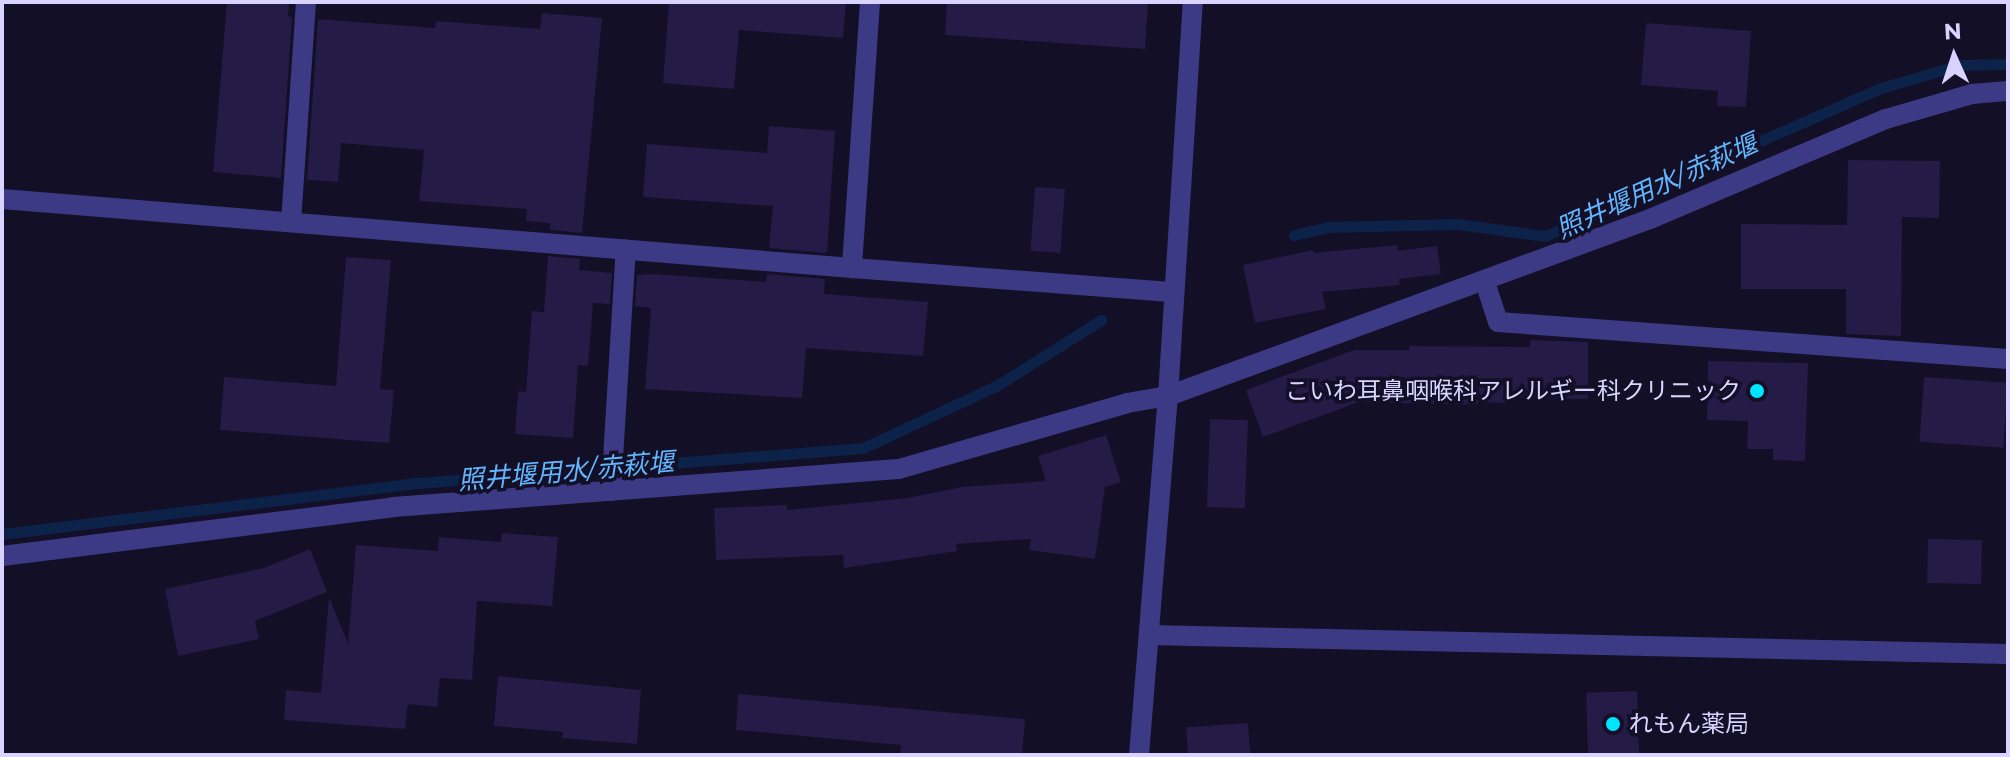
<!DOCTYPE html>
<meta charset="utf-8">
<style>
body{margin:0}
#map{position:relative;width:2010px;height:757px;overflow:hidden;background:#130f26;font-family:Montserrat,"Noto Sans JP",sans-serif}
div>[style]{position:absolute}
.stream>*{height:11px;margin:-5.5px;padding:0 5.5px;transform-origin:5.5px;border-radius:5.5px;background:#0c2248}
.building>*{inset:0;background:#241b47;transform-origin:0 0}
.minor>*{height:20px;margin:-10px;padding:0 10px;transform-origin:10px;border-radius:10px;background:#3d3a85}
.dots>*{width:22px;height:22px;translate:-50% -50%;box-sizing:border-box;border:4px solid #130f26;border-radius:50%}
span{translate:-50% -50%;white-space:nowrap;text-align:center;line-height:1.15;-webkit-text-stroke:7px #130f26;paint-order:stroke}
.poi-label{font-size:24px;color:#d9d4ff}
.right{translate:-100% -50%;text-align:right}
.left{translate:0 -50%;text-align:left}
.water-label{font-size:26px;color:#62b6ff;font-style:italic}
.frame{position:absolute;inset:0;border:4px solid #d9d4ff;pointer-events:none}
.north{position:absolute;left:1914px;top:16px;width:80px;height:80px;-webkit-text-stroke:6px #130f26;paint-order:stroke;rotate:357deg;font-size:22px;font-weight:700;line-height:32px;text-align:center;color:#d9d4ff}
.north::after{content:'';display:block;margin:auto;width:28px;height:36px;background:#d9d4ff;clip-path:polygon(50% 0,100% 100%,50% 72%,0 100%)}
</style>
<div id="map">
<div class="stream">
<div style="left:1294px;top:235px;width:36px;rotate:-13deg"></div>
<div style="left:1329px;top:227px;width:128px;rotate:-1.3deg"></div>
<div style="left:1457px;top:224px;width:89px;rotate:7.8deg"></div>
<div style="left:1545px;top:236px;width:367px;rotate:-23.8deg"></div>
<div style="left:1881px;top:88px;width:82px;rotate:-16.2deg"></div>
<div style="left:1960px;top:65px;width:48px;rotate:-1.2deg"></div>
<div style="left:2px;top:534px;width:420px;rotate:-7deg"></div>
<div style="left:419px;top:483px;width:445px;rotate:-4.5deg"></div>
<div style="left:863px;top:448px;width:149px;rotate:-25deg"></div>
<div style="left:998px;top:385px;width:122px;rotate:-32.3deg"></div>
</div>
<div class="building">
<div style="clip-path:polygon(227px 2px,289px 2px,288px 16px,292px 17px,281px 178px,213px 172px)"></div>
<div style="clip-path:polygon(669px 2px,846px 2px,843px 38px,739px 30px,734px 89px,663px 83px)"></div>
<div style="clip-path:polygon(947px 2px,1148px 2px,1145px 49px,945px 35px)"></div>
<div style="clip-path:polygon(542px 13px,602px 18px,582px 233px,550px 230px,550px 223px,526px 221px,527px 209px,419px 201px,424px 150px,341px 143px,338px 182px,307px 180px,318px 19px,435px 28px,436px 21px,540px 29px)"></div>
<div style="clip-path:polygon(1646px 23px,1751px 31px,1746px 107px,1717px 106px,1718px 91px,1641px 85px)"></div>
<div style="clip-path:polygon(769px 126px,835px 131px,827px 253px,769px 248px,773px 206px,643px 197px,647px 144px,767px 153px)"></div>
<div style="clip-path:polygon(1848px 160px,1940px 161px,1939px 218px,1902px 217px,1901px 336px,1846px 334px,1846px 289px,1741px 289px,1741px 224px,1847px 225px)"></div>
<div style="left:1035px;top:187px;width:30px;height:64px;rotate:4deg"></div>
<div style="clip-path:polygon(1397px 245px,1397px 251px,1437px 246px,1441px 274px,1399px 279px,1400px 285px,1322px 292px,1326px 309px,1255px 323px,1243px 265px,1313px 250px,1314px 253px)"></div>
<div style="clip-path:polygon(548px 256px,580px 259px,579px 270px,612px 273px,610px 304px,593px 303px,588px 366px,578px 365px,573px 438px,515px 434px,518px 391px,526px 392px,532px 311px,544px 312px)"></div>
<div style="clip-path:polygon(346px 257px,391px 260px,380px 389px,394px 390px,389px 443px,220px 430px,224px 377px,336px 386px)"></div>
<div style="clip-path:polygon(653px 274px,766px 282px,767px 274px,825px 279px,824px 294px,928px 302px,923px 356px,806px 348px,802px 398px,645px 389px,651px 308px,635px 306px,637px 275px)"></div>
<div style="clip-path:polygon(1530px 340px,1588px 342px,1588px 399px,1506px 398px,1506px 403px,1478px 402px,1478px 405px,1359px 402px,1263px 437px,1246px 390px,1354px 350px,1409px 350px,1409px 346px,1530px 347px)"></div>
<div style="clip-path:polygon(1708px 361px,1808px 363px,1805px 461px,1773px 460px,1773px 449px,1747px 449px,1748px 421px,1707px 420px)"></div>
<div style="left:1924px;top:377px;width:84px;height:65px;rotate:4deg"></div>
<div style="left:1210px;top:419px;width:38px;height:88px;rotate:2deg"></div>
<div style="clip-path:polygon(1106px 435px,1121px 482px,1105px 487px,1095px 559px,1029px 550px,1031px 539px,956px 544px,957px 551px,844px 568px,843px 555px,716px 560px,714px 508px,787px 505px,787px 510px,907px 498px,962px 487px,1046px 481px,1038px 456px)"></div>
<div style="clip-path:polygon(502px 533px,558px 537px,552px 606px,477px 601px,472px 680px,440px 678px,437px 707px,408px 704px,405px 729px,284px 720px,286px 690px,321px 693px,329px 597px,348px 644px,356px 545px,438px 551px,439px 537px,501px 542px)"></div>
<div style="left:1928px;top:539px;width:54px;height:44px;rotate:1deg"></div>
<div style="clip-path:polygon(310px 549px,327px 592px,255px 621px,259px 639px,178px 656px,165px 589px,264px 568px)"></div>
<div style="clip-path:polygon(498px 676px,641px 690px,637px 744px,562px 738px,563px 732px,494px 726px)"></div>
<div style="left:1637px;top:691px;width:64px;height:51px;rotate:88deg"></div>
<div style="clip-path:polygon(738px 694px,1025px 719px,1022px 755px,900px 755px,901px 745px,736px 730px)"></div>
<div style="left:1248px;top:723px;width:32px;height:62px;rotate:86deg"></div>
</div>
<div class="minor">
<div style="left:870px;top:2px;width:267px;rotate:93.9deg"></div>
<div style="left:852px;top:268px;width:323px;rotate:4.3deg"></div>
<div style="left:2px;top:199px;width:853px;rotate:4.64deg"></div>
<div style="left:291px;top:222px;width:221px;rotate:-86.1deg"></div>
<div style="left:1485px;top:282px;width:42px;rotate:72deg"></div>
<div style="left:1498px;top:322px;width:511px;rotate:4.15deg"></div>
<div style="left:611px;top:491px;width:242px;rotate:-86.5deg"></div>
<div style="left:2px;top:556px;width:394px;rotate:-7.1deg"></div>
<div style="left:393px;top:507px;width:507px;rotate:-4.29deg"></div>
<div style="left:899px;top:469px;width:237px;rotate:-16.1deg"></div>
<div style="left:1127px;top:403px;width:42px;rotate:-9.7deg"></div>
<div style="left:1168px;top:396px;width:513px;rotate:-20.16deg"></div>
<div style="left:1650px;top:219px;width:256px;rotate:-23deg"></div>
<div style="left:1886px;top:119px;width:90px;rotate:-16.2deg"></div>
<div style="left:1972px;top:94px;width:36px;rotate:-5deg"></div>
<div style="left:1149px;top:635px;width:859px;rotate:1.27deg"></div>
<div style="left:1139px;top:755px;width:360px;rotate:-85.4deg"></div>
<div style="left:1168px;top:396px;width:395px;rotate:-86.4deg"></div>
</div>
<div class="dots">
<div style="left:1757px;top:391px;background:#00e5ff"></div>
<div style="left:1613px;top:724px;background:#00e5ff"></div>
</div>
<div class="poi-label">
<span class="right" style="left:1741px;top:391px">こいわ耳鼻咽喉科アレルギー科クリニック</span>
<span class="left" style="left:1629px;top:724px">れもん薬局</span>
</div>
<div class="water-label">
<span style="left:1657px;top:187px;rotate:-24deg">照井堰用水/赤萩堰</span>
<span style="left:566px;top:472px;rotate:-5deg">照井堰用水/赤萩堰</span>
</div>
<div class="frame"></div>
<div class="north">N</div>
</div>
